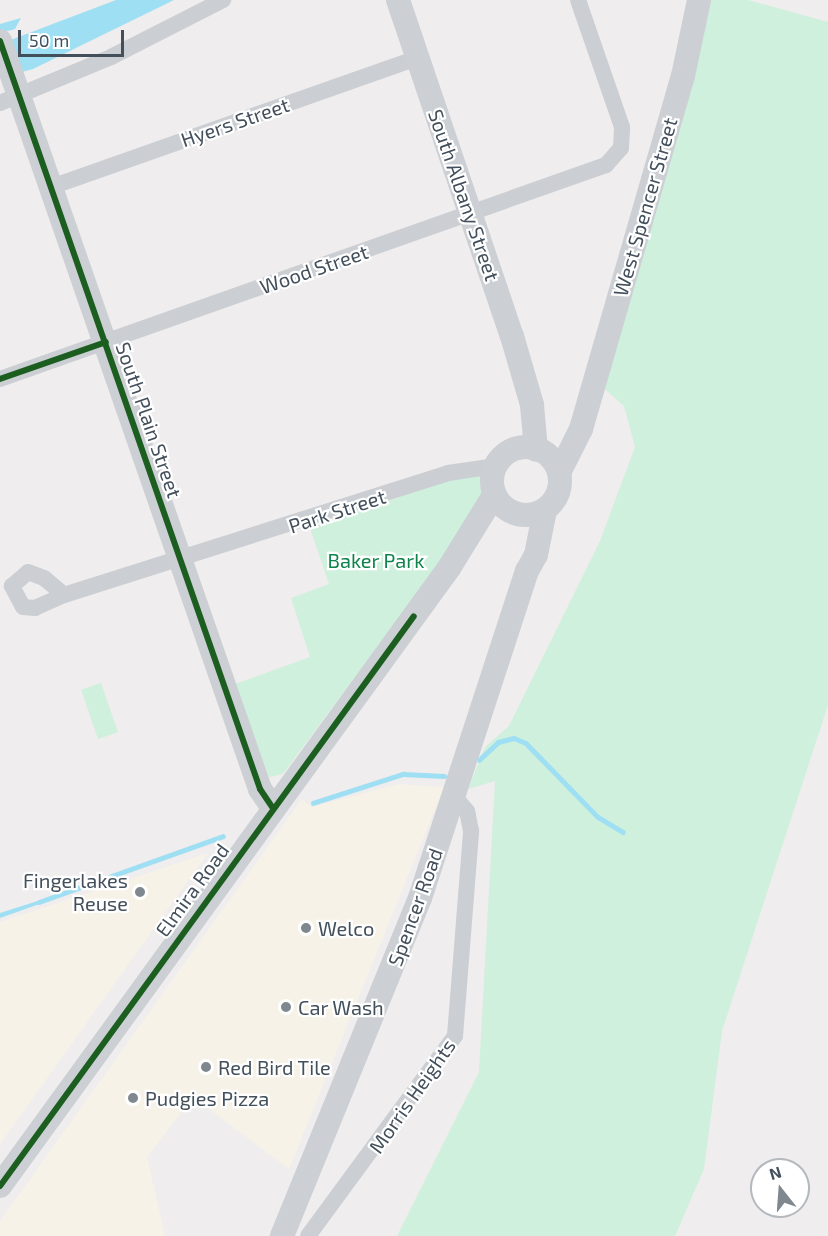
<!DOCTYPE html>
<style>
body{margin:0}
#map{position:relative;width:828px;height:1236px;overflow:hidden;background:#efeded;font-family:"Exo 2",sans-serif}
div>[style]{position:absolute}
.commercial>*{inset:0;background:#f7f2e7}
.green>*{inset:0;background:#cff0dc;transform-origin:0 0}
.water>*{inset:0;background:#9fdff3}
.stream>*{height:4.5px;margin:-2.25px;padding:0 2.25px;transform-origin:2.25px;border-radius:2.25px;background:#9fdff3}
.street>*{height:16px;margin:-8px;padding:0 8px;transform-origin:8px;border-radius:8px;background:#cbced2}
.secondary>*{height:24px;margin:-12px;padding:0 12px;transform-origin:12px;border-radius:12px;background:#cccfd3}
.secondary>.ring{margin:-12px;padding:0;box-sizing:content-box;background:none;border:24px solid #cccfd3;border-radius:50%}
.cycleway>*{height:6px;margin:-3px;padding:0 3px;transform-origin:3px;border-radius:3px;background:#1b5e20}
.dots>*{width:16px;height:16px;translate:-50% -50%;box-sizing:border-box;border:3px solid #fff;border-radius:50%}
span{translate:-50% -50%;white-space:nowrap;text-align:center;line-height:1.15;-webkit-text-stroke:4.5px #fff;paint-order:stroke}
.street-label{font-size:20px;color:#43505c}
.park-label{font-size:20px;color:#0d844b}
.poi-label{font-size:20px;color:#43505c}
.right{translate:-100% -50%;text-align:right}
.left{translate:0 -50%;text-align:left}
.north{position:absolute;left:750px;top:1158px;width:60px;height:60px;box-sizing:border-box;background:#fff;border:2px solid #b4b9be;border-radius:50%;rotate:343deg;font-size:16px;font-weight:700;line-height:24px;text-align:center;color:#43505c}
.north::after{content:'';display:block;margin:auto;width:21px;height:27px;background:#7f878f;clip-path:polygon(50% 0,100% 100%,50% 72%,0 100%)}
.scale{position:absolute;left:18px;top:30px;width:106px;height:27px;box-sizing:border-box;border:3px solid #43505c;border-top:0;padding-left:8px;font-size:18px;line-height:21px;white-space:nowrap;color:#43505c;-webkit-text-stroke:4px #fff;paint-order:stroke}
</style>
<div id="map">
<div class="commercial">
<div style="clip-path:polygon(399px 784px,444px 787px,289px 1169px,193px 1097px,147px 1157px,165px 1236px,0 1236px,0 1221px,302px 799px,312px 807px)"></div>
<div style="clip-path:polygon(208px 853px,0 1144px,0 922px)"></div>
</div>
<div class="green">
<div style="clip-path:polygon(711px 0,748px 0,828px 22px,828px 705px,722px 1031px,704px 1169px,675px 1236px,397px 1236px,479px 1072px,495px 781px,468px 789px,485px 747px,509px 726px,600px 541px,635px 447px,624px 406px,601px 386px)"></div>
<div style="clip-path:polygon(487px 473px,483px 504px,283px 774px,269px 777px,235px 684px,310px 657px,291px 598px,329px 584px,310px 528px,455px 478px)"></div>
<div style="left:101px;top:683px;width:52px;height:21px;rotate:71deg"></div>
</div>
<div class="water">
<div style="clip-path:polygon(116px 0,174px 0,33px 69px,0 78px,0 44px)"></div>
<div style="clip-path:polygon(21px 18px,15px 29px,0 33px,0 24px)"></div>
<div style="clip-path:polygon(44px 899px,45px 902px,0 918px,0 913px)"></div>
</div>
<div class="stream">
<div style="left:479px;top:760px;width:26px;rotate:-43deg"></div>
<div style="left:498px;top:742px;width:16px;rotate:-14deg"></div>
<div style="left:514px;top:738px;width:13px;rotate:23deg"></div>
<div style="left:526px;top:743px;width:103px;rotate:45.8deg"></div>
<div style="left:598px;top:817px;width:29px;rotate:31deg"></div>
<div style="left:313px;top:803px;width:95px;rotate:-17.9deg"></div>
<div style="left:403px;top:774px;width:41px;rotate:2.8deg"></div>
<div style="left:39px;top:902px;width:195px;rotate:-19.7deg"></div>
</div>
<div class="street">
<div style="left:0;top:103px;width:120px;rotate:-22.5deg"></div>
<div style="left:111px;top:57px;width:126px;rotate:-27deg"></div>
<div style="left:51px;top:187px;width:389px;rotate:-19.4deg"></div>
<div style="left:0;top:379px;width:643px;rotate:-19.45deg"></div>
<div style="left:606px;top:165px;width:23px;rotate:-49deg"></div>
<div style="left:621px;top:148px;width:21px;rotate:-87deg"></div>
<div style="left:622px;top:127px;width:134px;rotate:-109.1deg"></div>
<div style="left:28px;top:572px;width:17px;rotate:21deg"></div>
<div style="left:44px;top:578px;width:26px;rotate:40deg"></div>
<div style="left:64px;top:595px;width:32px;rotate:156deg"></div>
<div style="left:35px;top:608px;width:12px;rotate:-175deg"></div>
<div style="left:23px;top:607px;width:24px;rotate:-118deg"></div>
<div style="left:12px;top:586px;width:21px;rotate:-41deg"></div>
<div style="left:64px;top:595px;width:403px;rotate:-17.6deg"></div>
<div style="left:448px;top:473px;width:49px;rotate:-8.3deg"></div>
<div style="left:308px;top:1236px;width:248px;rotate:-53.7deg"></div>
<div style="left:455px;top:1036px;width:206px;rotate:-85.5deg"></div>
<div style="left:471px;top:831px;width:20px;rotate:-101deg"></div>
<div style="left:467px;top:811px;width:18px;rotate:-131deg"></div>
</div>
<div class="secondary">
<div style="left:398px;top:0;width:355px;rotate:71.3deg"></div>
<div style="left:512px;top:336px;width:72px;rotate:73.8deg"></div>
<div style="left:532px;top:405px;width:45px;rotate:84.9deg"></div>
<div style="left:0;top:41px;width:792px;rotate:70.83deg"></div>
<div style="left:260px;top:789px;width:22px;rotate:56deg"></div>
<div class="ring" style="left:492px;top:447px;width:44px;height:44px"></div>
<div style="left:560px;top:471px;width:47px;rotate:-63.4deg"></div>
<div style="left:581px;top:429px;width:367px;rotate:-73.9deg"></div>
<div style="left:683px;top:76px;width:78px;rotate:-78.1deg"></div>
<div style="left:0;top:1186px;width:764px;rotate:-54deg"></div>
<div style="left:449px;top:568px;width:86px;rotate:-58.3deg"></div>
<div style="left:282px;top:1236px;width:365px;rotate:-67.8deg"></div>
<div style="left:420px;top:898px;width:344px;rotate:-71.9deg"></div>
<div style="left:527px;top:571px;width:18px;rotate:-61deg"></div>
<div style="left:536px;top:555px;width:46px;rotate:-78.7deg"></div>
</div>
<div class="cycleway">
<div style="left:0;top:41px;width:792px;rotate:70.83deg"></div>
<div style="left:260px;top:789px;width:22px;rotate:56deg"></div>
<div style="left:0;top:379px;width:112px;rotate:-19.2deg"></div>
<div style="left:0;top:1186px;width:704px;rotate:-54.01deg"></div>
</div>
<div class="dots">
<div style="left:140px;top:892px;background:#7f878f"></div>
<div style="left:306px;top:928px;background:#7f878f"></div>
<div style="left:286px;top:1007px;background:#7f878f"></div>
<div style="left:206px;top:1067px;background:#7f878f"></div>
<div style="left:133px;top:1098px;background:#7f878f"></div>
</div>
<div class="street-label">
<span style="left:235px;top:122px;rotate:-19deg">Hyers Street</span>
<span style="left:464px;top:195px;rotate:71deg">South Albany Street</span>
<span style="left:645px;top:207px;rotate:-74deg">West Spencer Street</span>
<span style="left:314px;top:269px;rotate:-19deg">Wood Street</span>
<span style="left:149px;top:420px;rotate:71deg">South Plain Street</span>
<span style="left:337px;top:511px;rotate:-18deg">Park Street</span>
<span style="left:192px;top:890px;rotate:-54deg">Elmira Road</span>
<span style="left:415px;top:907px;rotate:-70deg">Spencer Road</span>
<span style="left:412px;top:1096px;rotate:-55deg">Morris Heights</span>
</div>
<div class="park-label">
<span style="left:376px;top:560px">Baker Park</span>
</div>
<div class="poi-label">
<span class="right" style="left:128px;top:892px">Fingerlakes<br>Reuse</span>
<span class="left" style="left:318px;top:928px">Welco</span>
<span class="left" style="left:298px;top:1007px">Car Wash</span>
<span class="left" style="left:218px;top:1067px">Red Bird Tile</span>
<span class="left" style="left:145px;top:1098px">Pudgies Pizza</span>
</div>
<div class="north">N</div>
<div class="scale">50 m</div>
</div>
